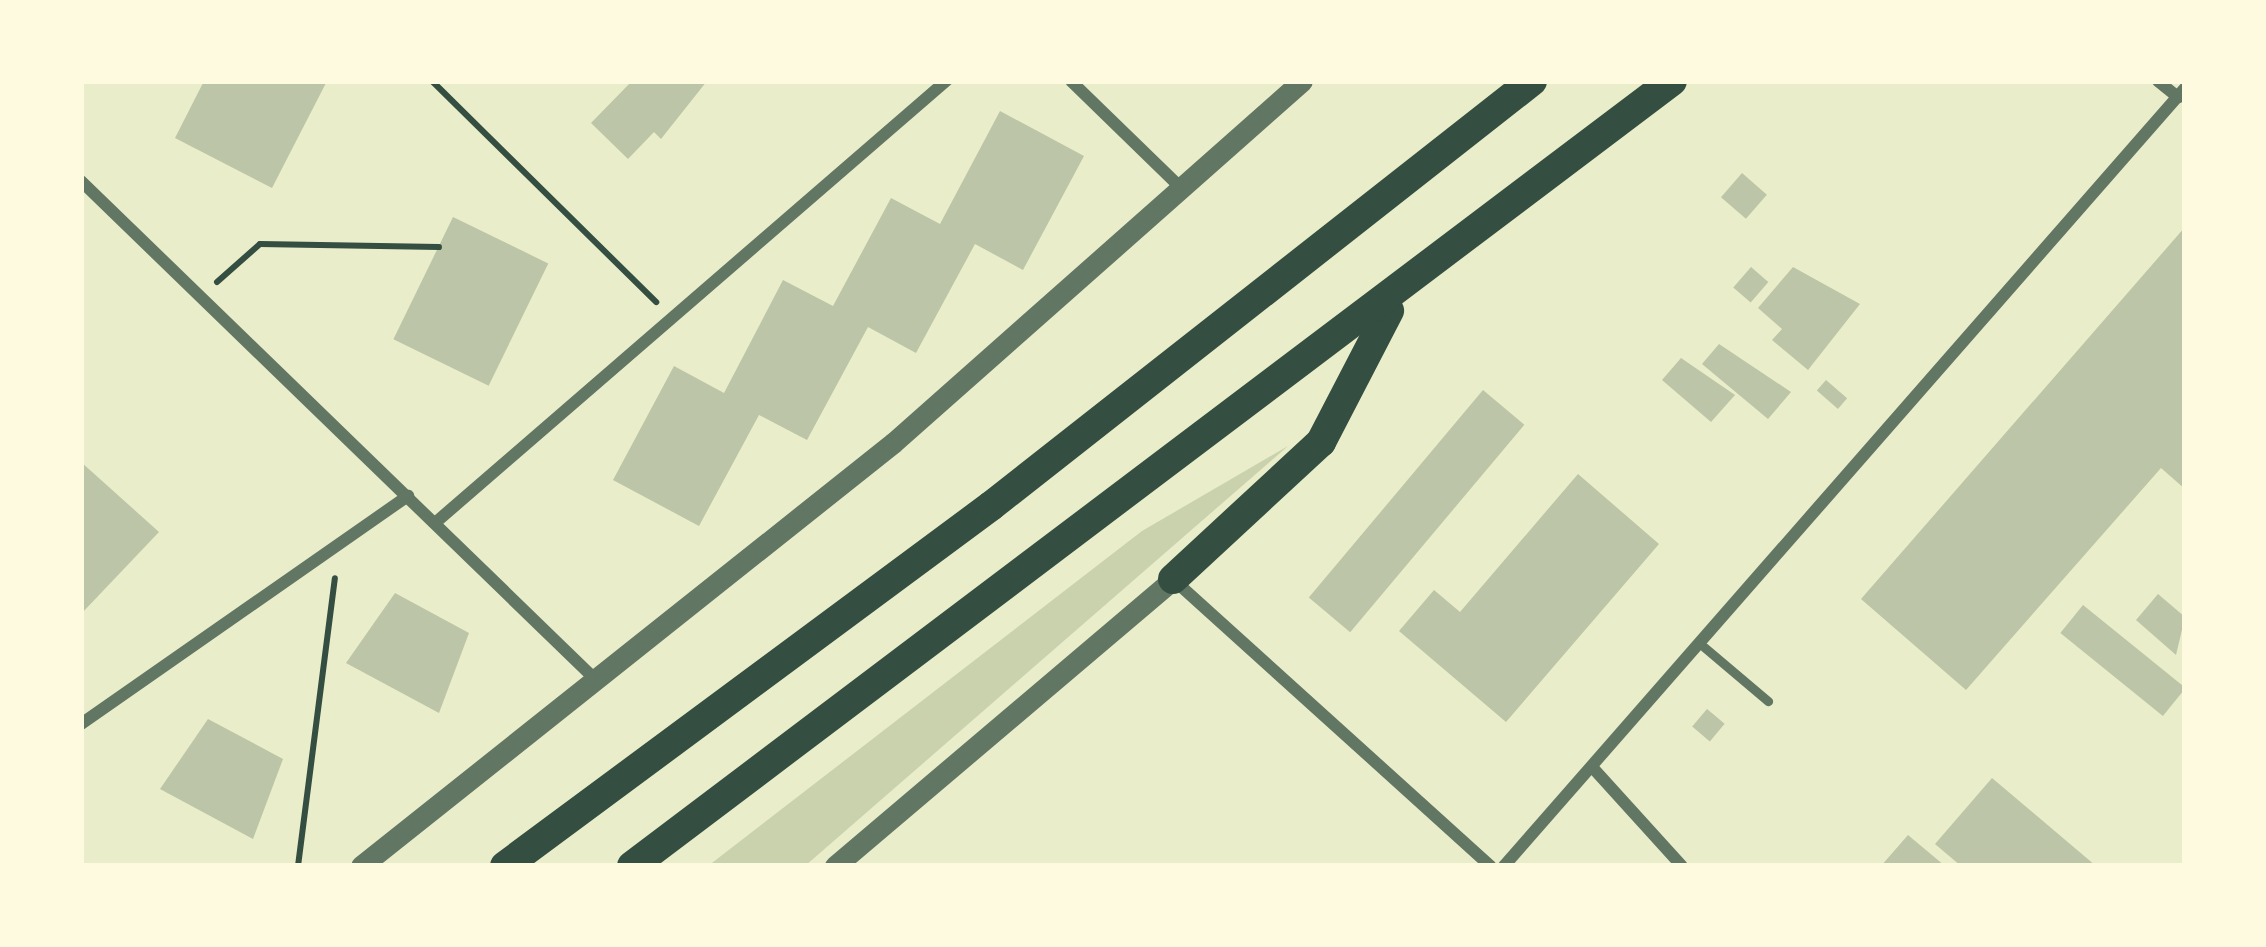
<!DOCTYPE html>
<style>
body{margin:0}
#map{position:relative;width:2266px;height:947px;overflow:hidden;background:#e9edc9;font-family:Georgia,serif}
div>[style]{position:absolute}
.green>*{inset:0;background:#cad2ad}
.building>*{inset:0;background:#bcc5a7;transform-origin:0 0}
.path>*{height:6px;margin:-3px;padding:0 3px;transform-origin:3px;border-radius:3px;background:#344e41}
.service>*{height:9px;margin:-4.5px;padding:0 4.5px;transform-origin:4.5px;border-radius:4.5px;background:#617663}
.minor>*{height:12px;margin:-6px;padding:0 6px;transform-origin:6px;border-radius:6px;background:#617663}
.tertiary>*{height:21px;margin:-10.5px;padding:0 10.5px;transform-origin:10.5px;border-radius:10.5px;background:#617663}
.primary>*{height:30px;margin:-15px;padding:0 15px;transform-origin:15px;border-radius:15px;background:#344e41}
span{translate:-50% -50%;white-space:nowrap;text-align:center;line-height:1.15;-webkit-text-stroke:12px #fefae0;paint-order:stroke}
.frame{position:absolute;inset:0;border:84px solid #fefae0;pointer-events:none}
</style>
<div id="map">
<div class="green">
<div style="clip-path:polygon(1288px 446px,805px 866px,708px 866px,1142px 531px)"></div>
</div>
<div class="building">
<div style="clip-path:polygon(204px 81px,327px 81px,272px 188px,175px 138px)"></div>
<div style="clip-path:polygon(632px 81px,707px 81px,661px 139px,654px 132px,628px 159px,591px 123px)"></div>
<div style="clip-path:polygon(1000px 111px,1084px 156px,1023px 270px,975px 244px,916px 353px,868px 327px,807px 440px,759px 415px,699px 526px,613px 480px,674px 366px,724px 393px,783px 280px,833px 306px,891px 198px,940px 224px)"></div>
<div style="left:1742px;top:173px;width:33px;height:32px;rotate:41deg"></div>
<div style="left:453px;top:217px;width:106px;height:136px;rotate:26deg"></div>
<div style="clip-path:polygon(2185px 227px,2185px 489px,2161px 468px,1966px 690px,1861px 599px)"></div>
<div style="left:1751px;top:267px;width:23px;height:27px;rotate:41deg"></div>
<div style="clip-path:polygon(1793px 267px,1860px 304px,1808px 370px,1772px 340px,1782px 329px,1758px 308px)"></div>
<div style="clip-path:polygon(1719px 344px,1791px 392px,1768px 419px,1702px 364px)"></div>
<div style="clip-path:polygon(1681px 358px,1735px 395px,1711px 422px,1662px 380px)"></div>
<div style="left:1826px;top:380px;width:28px;height:14px;rotate:41deg"></div>
<div style="left:1483px;top:390px;width:54px;height:271px;rotate:40deg"></div>
<div style="clip-path:polygon(81px 462px,159px 532px,81px 614px)"></div>
<div style="clip-path:polygon(1578px 474px,1659px 544px,1506px 722px,1399px 631px,1434px 590px,1460px 612px)"></div>
<div style="clip-path:polygon(395px 593px,469px 633px,439px 713px,346px 663px)"></div>
<div style="clip-path:polygon(2158px 594px,2185px 617px,2176px 655px,2136px 620px)"></div>
<div style="left:2083px;top:605px;width:132px;height:36px;rotate:39deg"></div>
<div style="left:1707px;top:709px;width:23px;height:23px;rotate:40deg"></div>
<div style="clip-path:polygon(208px 719px,283px 759px,253px 839px,160px 789px)"></div>
<div style="clip-path:polygon(1992px 778px,2096px 866px,1961px 866px,1935px 844px)"></div>
<div style="clip-path:polygon(1908px 835px,1945px 866px,1881px 866px)"></div>
</div>
<div class="path">
<div style="left:432px;top:81px;width:315px;rotate:44.6deg"></div>
<div style="left:217px;top:282px;width:57px;rotate:-41.5deg"></div>
<div style="left:260px;top:244px;width:179px;rotate:1deg"></div>
<div style="left:298px;top:866px;width:290px;rotate:-82.7deg"></div>
</div>
<div class="service">
<div style="left:1704px;top:647px;width:84px;rotate:40.2deg"></div>
</div>
<div class="minor">
<div style="left:1071px;top:81px;width:153px;rotate:44.2deg"></div>
<div style="left:2158px;top:81px;width:26px;rotate:39deg"></div>
<div style="left:81px;top:181px;width:717px;rotate:44.1deg"></div>
<div style="left:435px;top:523px;width:676px;rotate:-40.86deg"></div>
<div style="left:1175px;top:581px;width:425px;rotate:42.1deg"></div>
<div style="left:81px;top:724px;width:399px;rotate:-34.9deg"></div>
<div style="left:1593px;top:768px;width:132px;rotate:47.8deg"></div>
<div style="left:1504px;top:866px;width:1034px;rotate:-48.8deg"></div>
</div>
<div class="tertiary">
<div style="left:361px;top:866px;width:680px;rotate:-38.49deg"></div>
<div style="left:893px;top:443px;width:546px;rotate:-41.51deg"></div>
<div style="left:835px;top:866px;width:443px;rotate:-40.3deg"></div>
</div>
<div class="primary">
<div style="left:1173px;top:579px;width:202px;rotate:-42.8deg"></div>
<div style="left:1321px;top:442px;width:148px;rotate:-62.6deg"></div>
<div style="left:505px;top:866px;width:605px;rotate:-36.53deg"></div>
<div style="left:991px;top:506px;width:688px;rotate:-38.15deg"></div>
<div style="left:632px;top:866px;width:1303px;rotate:-37.05deg"></div>
</div>
<div class="frame"></div>
</div>
